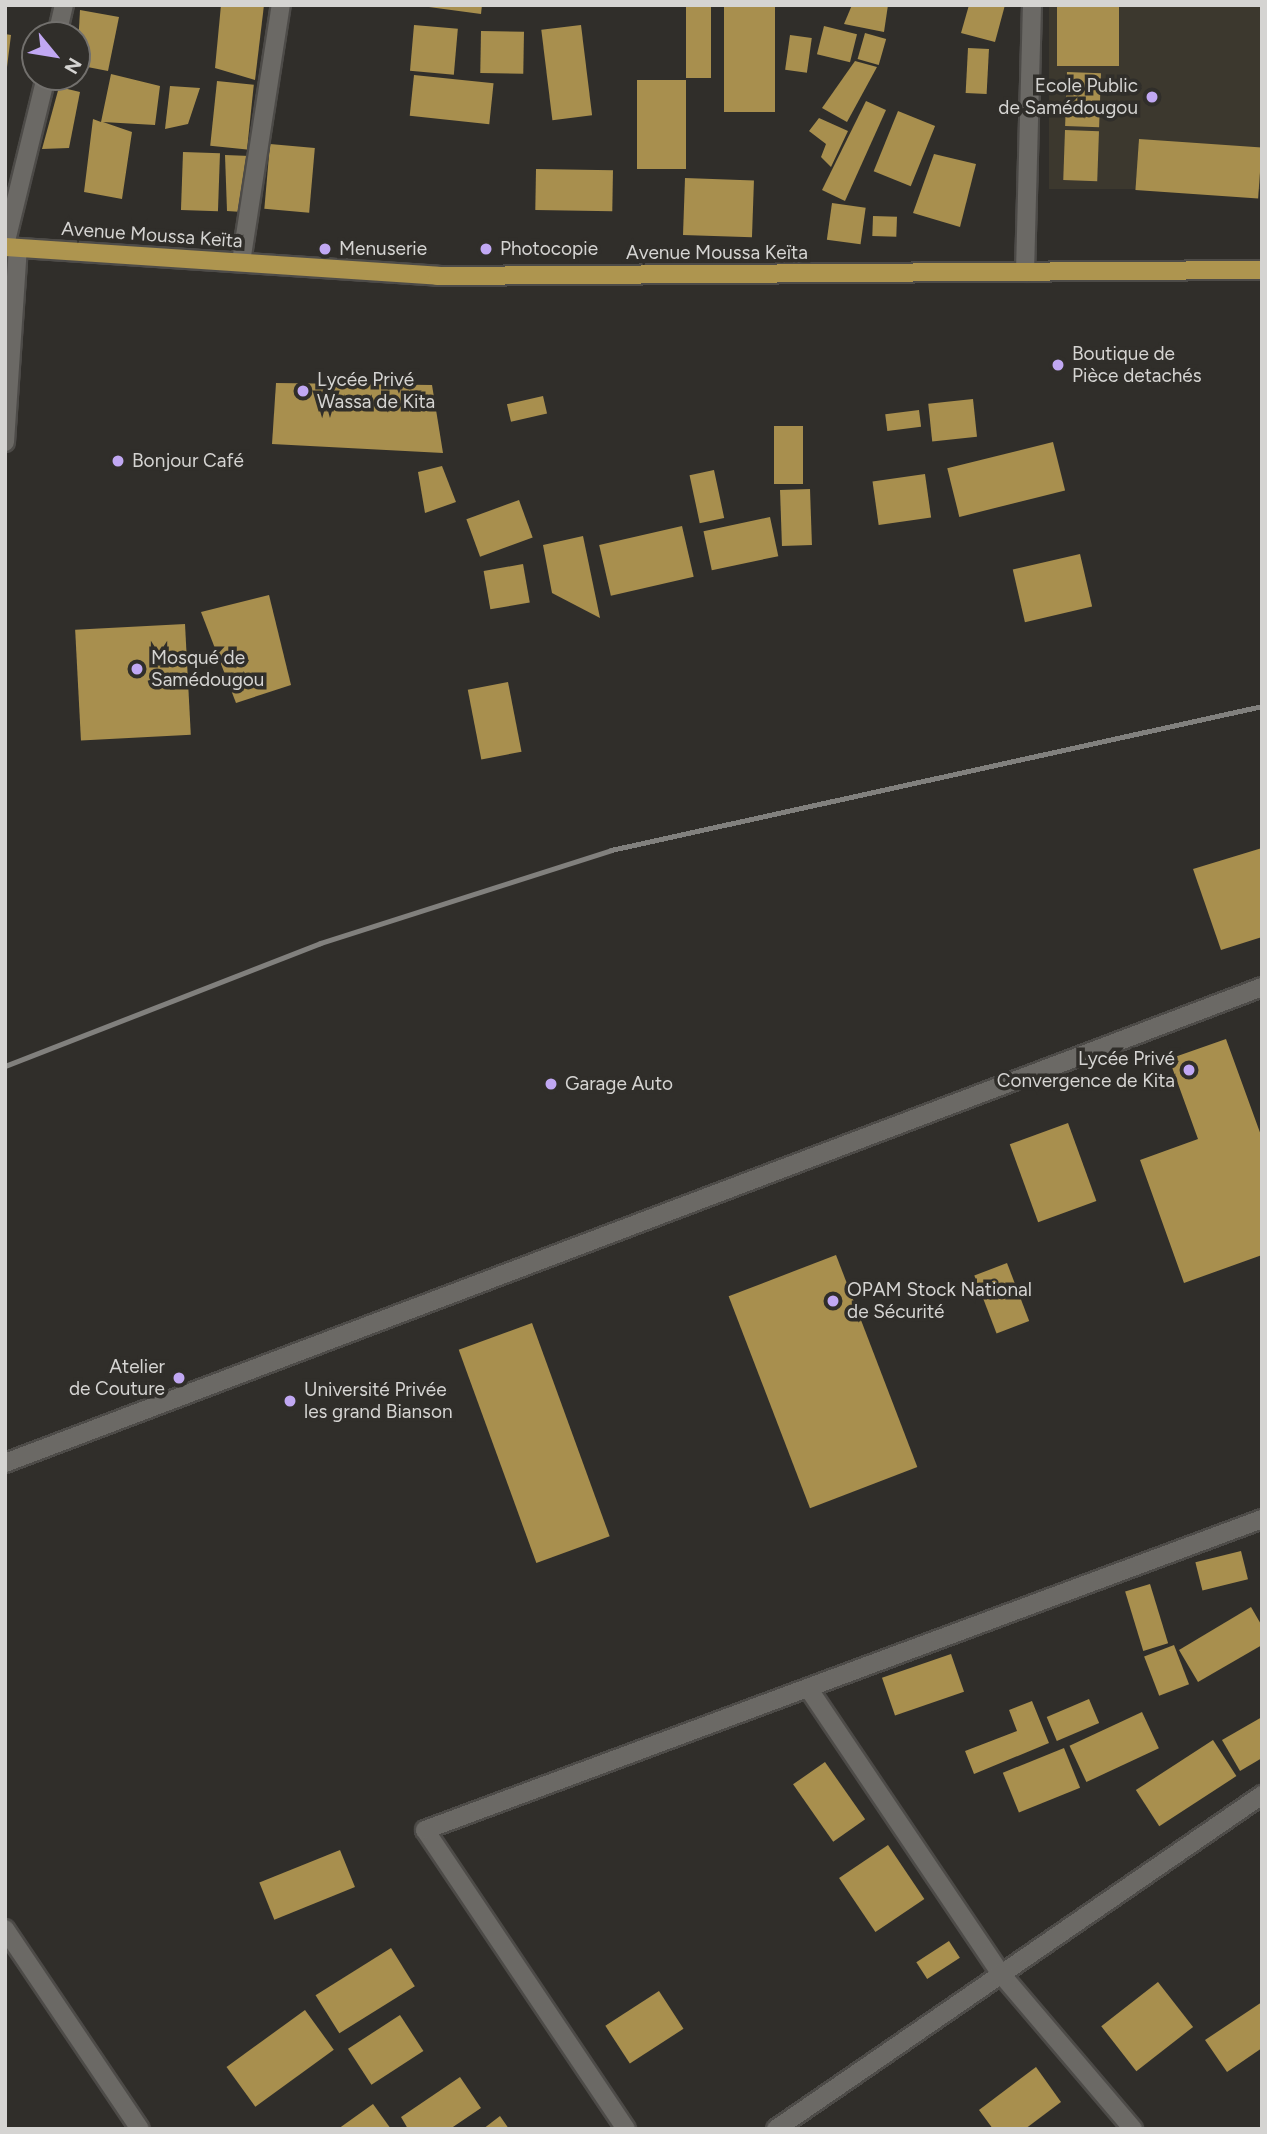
<!DOCTYPE html>
<meta charset="utf-8">
<style>
body{margin:0}
#map{position:relative;width:1267px;height:2134px;overflow:hidden;background:#302e2a;font-family:Figtree,sans-serif}
div>[style]{position:absolute}
.built>*{inset:0;background:#3c382e;transform-origin:0 0}
.building>*{inset:0;background:#a88f4e;transform-origin:0 0}
.roads{filter:drop-shadow(2px 0 #4d4b48) drop-shadow(-2px 0 #4d4b48) drop-shadow(0 2px #4d4b48) drop-shadow(0 -2px #4d4b48)}
.minor>*{height:18px;margin:-9px;padding:0 9px;transform-origin:9px;border-radius:9px;background:#6b6965}
.major>*{height:18px;margin:-9px;padding:0 9px;transform-origin:9px;border-radius:9px;background:#ae954f}
.rail>*{height:5px;margin:-2.5px;padding:0 2.5px;transform-origin:2.5px;border-radius:2.5px;background:#81807d}
.dots>*{width:19px;height:19px;translate:-50% -50%;box-sizing:border-box;border:4px solid #302e2a;border-radius:50%}
span{translate:-50% -50%;white-space:nowrap;text-align:center;line-height:1.15;-webkit-text-stroke:7px #302e2a;paint-order:stroke}
.poi-label{font-size:19px;color:#d5d4d2}
.right{translate:-100% -50%;text-align:right}
.left{translate:0 -50%;text-align:left}
.street-label{font-size:19px;color:#d5d4d2}
.frame{position:absolute;inset:0;border:7px solid #d5d4d2;pointer-events:none}
.north{position:absolute;left:21px;top:21px;width:70px;height:70px;box-sizing:border-box;background:#302e2a;border:2px solid #72706d;border-radius:50%;rotate:120deg;font-size:19px;font-weight:700;line-height:28px;text-align:center;color:#d5d4d2}
.north::after{content:'';display:block;margin:auto;width:24px;height:32px;background:#c1a8f3;clip-path:polygon(50% 0,100% 100%,50% 72%,0 100%)}
</style>
<div id="map">
<div class="built">
<div style="left:1049px;top:5px;width:213px;height:184px"></div>
</div>
<div class="building">
<div style="clip-path:polygon(221px 5px,264px 5px,255px 80px,215px 68px)"></div>
<div style="clip-path:polygon(414px 5px,482px 5px,481px 14px)"></div>
<div style="left:686px;top:5px;width:25px;height:73px"></div>
<div style="left:724px;top:5px;width:51px;height:107px"></div>
<div style="clip-path:polygon(852px 5px,888px 5px,884px 32px,844px 24px)"></div>
<div style="clip-path:polygon(969px 5px,1005px 5px,995px 42px,961px 33px)"></div>
<div style="left:1057px;top:5px;width:62px;height:61px"></div>
<div style="clip-path:polygon(80px 10px,119px 17px,108px 71px,77px 65px)"></div>
<div style="left:414px;top:25px;width:44px;height:46px;rotate:5deg"></div>
<div style="left:581px;top:25px;width:91px;height:40px;rotate:83deg"></div>
<div style="left:824px;top:26px;width:34px;height:29px;rotate:14deg"></div>
<div style="left:481px;top:31px;width:43px;height:42px;rotate:1deg"></div>
<div style="left:865px;top:33px;width:22px;height:27px;rotate:16deg"></div>
<div style="clip-path:polygon(5px 34px,11px 35px,7px 67px,5px 67px)"></div>
<div style="left:790px;top:35px;width:22px;height:35px;rotate:8deg"></div>
<div style="left:968px;top:48px;width:21px;height:45px;rotate:3deg"></div>
<div style="clip-path:polygon(855px 61px,877px 67px,847px 122px,822px 108px)"></div>
<div style="left:1067px;top:72px;width:34px;height:54px;rotate:2deg"></div>
<div style="clip-path:polygon(111px 74px,160px 86px,155px 125px,103px 122px,132px 132px,122px 199px,84px 192px,93px 119px,101px 122px)"></div>
<div style="left:414px;top:75px;width:80px;height:41px;rotate:6deg"></div>
<div style="left:637px;top:80px;width:49px;height:89px"></div>
<div style="left:217px;top:81px;width:37px;height:65px;rotate:6deg"></div>
<div style="clip-path:polygon(170px 86px,200px 88px,188px 124px,165px 129px)"></div>
<div style="clip-path:polygon(59px 87px,80px 92px,69px 148px,42px 149px)"></div>
<div style="clip-path:polygon(866px 101px,886px 110px,845px 201px,822px 190px)"></div>
<div style="left:898px;top:111px;width:40px;height:65px;rotate:22deg"></div>
<div style="clip-path:polygon(819px 118px,848px 131px,831px 167px,821px 157px,826px 144px,809px 131px)"></div>
<div style="left:1065px;top:130px;width:34px;height:50px;rotate:2deg"></div>
<div style="left:1139px;top:139px;width:123px;height:51px;rotate:4deg"></div>
<div style="left:270px;top:144px;width:45px;height:65px;rotate:5deg"></div>
<div style="left:183px;top:152px;width:37px;height:58px;rotate:2deg"></div>
<div style="clip-path:polygon(934px 154px,976px 164px,960px 227px,913px 213px)"></div>
<div style="clip-path:polygon(225px 155px,250px 156px,242px 212px,227px 211px)"></div>
<div style="left:536px;top:169px;width:77px;height:41px;rotate:1deg"></div>
<div style="left:685px;top:178px;width:69px;height:57px;rotate:2deg"></div>
<div style="left:832px;top:203px;width:34px;height:37px;rotate:8deg"></div>
<div style="left:873px;top:216px;width:24px;height:20px;rotate:2deg"></div>
<div style="clip-path:polygon(276px 383px,432px 385px,443px 453px,272px 444px)"></div>
<div style="left:543px;top:396px;width:18px;height:37px;rotate:77deg"></div>
<div style="left:973px;top:399px;width:38px;height:45px;rotate:84deg"></div>
<div style="left:919px;top:410px;width:17px;height:34px;rotate:83deg"></div>
<div style="left:803px;top:426px;width:58px;height:29px;rotate:90deg"></div>
<div style="left:1053px;top:442px;width:50px;height:109px;rotate:76deg"></div>
<div style="clip-path:polygon(442px 466px,456px 502px,425px 513px,418px 472px)"></div>
<div style="left:714px;top:470px;width:49px;height:25px;rotate:78deg"></div>
<div style="left:925px;top:474px;width:44px;height:53px;rotate:82deg"></div>
<div style="left:810px;top:489px;width:56px;height:30px;rotate:88deg"></div>
<div style="left:519px;top:500px;width:40px;height:56px;rotate:70deg"></div>
<div style="left:770px;top:517px;width:40px;height:68px;rotate:78deg"></div>
<div style="left:682px;top:526px;width:52px;height:85px;rotate:77deg"></div>
<div style="clip-path:polygon(583px 536px,600px 618px,552px 593px,543px 545px)"></div>
<div style="left:1080px;top:554px;width:54px;height:69px;rotate:77deg"></div>
<div style="left:523px;top:564px;width:39px;height:40px;rotate:80deg"></div>
<div style="clip-path:polygon(269px 595px,291px 685px,236px 703px,201px 612px)"></div>
<div style="left:185px;top:624px;width:111px;height:110px;rotate:87deg"></div>
<div style="left:508px;top:682px;width:71px;height:41px;rotate:79deg"></div>
<div style="clip-path:polygon(1262px 848px,1262px 937px,1221px 950px,1193px 869px)"></div>
<div style="clip-path:polygon(1226px 1039px,1262px 1138px,1262px 1255px,1184px 1283px,1140px 1160px,1198px 1139px,1169px 1059px)"></div>
<div style="left:1068px;top:1123px;width:83px;height:62px;rotate:70deg"></div>
<div style="left:836px;top:1255px;width:227px;height:115px;rotate:69deg"></div>
<div style="left:1007px;top:1263px;width:62px;height:35px;rotate:69deg"></div>
<div style="left:532px;top:1323px;width:227px;height:78px;rotate:70deg"></div>
<div style="left:1241px;top:1551px;width:29px;height:47px;rotate:76deg"></div>
<div style="left:1150px;top:1584px;width:62px;height:26px;rotate:73deg"></div>
<div style="clip-path:polygon(1251px 1607px,1262px 1626px,1262px 1645px,1198px 1682px,1179px 1650px)"></div>
<div style="left:1174px;top:1645px;width:42px;height:32px;rotate:69deg"></div>
<div style="left:951px;top:1654px;width:40px;height:73px;rotate:71deg"></div>
<div style="left:1089px;top:1699px;width:26px;height:46px;rotate:67deg"></div>
<div style="clip-path:polygon(1032px 1701px,1049px 1743px,974px 1774px,965px 1751px,1017px 1731px,1009px 1710px)"></div>
<div style="left:1142px;top:1712px;width:40px;height:80px;rotate:65deg"></div>
<div style="clip-path:polygon(1262px 1717px,1262px 1758px,1240px 1771px,1222px 1740px)"></div>
<div style="left:1213px;top:1740px;width:43px;height:92px;rotate:57deg"></div>
<div style="left:1064px;top:1748px;width:43px;height:66px;rotate:68deg"></div>
<div style="left:825px;top:1762px;width:70px;height:39px;rotate:55deg"></div>
<div style="left:888px;top:1845px;width:65px;height:59px;rotate:56deg"></div>
<div style="left:340px;top:1850px;width:40px;height:87px;rotate:68deg"></div>
<div style="left:949px;top:1941px;width:20px;height:39px;rotate:57deg"></div>
<div style="left:391px;top:1948px;width:45px;height:89px;rotate:58deg"></div>
<div style="left:1158px;top:1982px;width:57px;height:72px;rotate:52deg"></div>
<div style="left:659px;top:1991px;width:45px;height:64px;rotate:57deg"></div>
<div style="clip-path:polygon(1262px 2002px,1262px 2048px,1227px 2072px,1205px 2040px)"></div>
<div style="left:305px;top:2010px;width:49px;height:97px;rotate:54deg"></div>
<div style="left:400px;top:2015px;width:43px;height:62px;rotate:57deg"></div>
<div style="clip-path:polygon(1036px 2067px,1061px 2102px,1025px 2129px,993px 2129px,979px 2110px)"></div>
<div style="clip-path:polygon(460px 2077px,481px 2108px,450px 2129px,408px 2129px,401px 2117px)"></div>
<div style="clip-path:polygon(373px 2104px,391px 2129px,338px 2129px)"></div>
<div style="clip-path:polygon(500px 2116px,509px 2129px,483px 2129px)"></div>
</div>
<div class="roads">
<div class="minor">
<div style="left:57px;top:35px;width:31px;rotate:-77deg"></div>
<div style="left:5px;top:245px;width:173px;rotate:-76.3deg"></div>
<div style="left:241px;top:262px;width:260px;rotate:-81.2deg"></div>
<div style="left:1025px;top:272px;width:267px;rotate:-88.5deg"></div>
<div style="left:5px;top:442px;width:194px;rotate:-86.2deg"></div>
<div style="left:5px;top:1463px;width:1344px;rotate:-20.74deg"></div>
<div style="left:808px;top:1688px;width:345px;rotate:56deg"></div>
<div style="left:1001px;top:1974px;width:204px;rotate:49.6deg"></div>
<div style="left:5px;top:1929px;width:241px;rotate:56deg"></div>
<div style="left:626px;top:2129px;width:360px;rotate:-123.9deg"></div>
<div style="left:425px;top:1830px;width:893px;rotate:-20.38deg"></div>
<div style="left:776px;top:2129px;width:590px;rotate:-34.5deg"></div>
</div>
<div class="major">
<div style="left:5px;top:247px;width:433px;rotate:3.8deg"></div>
<div style="left:437px;top:276px;width:825px;rotate:-0.42deg"></div>
</div>
</div>
<div class="rail">
<div style="left:5px;top:1066px;width:338px;rotate:-21.3deg"></div>
<div style="left:320px;top:943px;width:305px;rotate:-17.7deg"></div>
<div style="left:611px;top:850px;width:667px;rotate:-12.47deg"></div>
</div>
<div class="dots">
<div style="left:1152px;top:97px;background:#c1a8f3"></div>
<div style="left:325px;top:249px;background:#c1a8f3"></div>
<div style="left:486px;top:249px;background:#c1a8f3"></div>
<div style="left:1058px;top:365px;background:#c1a8f3"></div>
<div style="left:303px;top:391px;background:#c1a8f3"></div>
<div style="left:118px;top:461px;background:#c1a8f3"></div>
<div style="left:137px;top:669px;background:#c1a8f3"></div>
<div style="left:1189px;top:1070px;background:#c1a8f3"></div>
<div style="left:551px;top:1084px;background:#c1a8f3"></div>
<div style="left:833px;top:1301px;background:#c1a8f3"></div>
<div style="left:179px;top:1378px;background:#c1a8f3"></div>
<div style="left:290px;top:1401px;background:#c1a8f3"></div>
</div>
<div class="poi-label">
<span class="right" style="left:1138px;top:97px">Ecole Public<br>de Samédougou</span>
<span class="left" style="left:339px;top:249px">Menuserie</span>
<span class="left" style="left:500px;top:249px">Photocopie</span>
<span class="left" style="left:1072px;top:365px">Boutique de<br>Pièce detachés</span>
<span class="left" style="left:317px;top:391px">Lycée Privé<br>Wassa de Kita</span>
<span class="left" style="left:132px;top:461px">Bonjour Café</span>
<span class="left" style="left:151px;top:669px">Mosqué de<br>Samédougou</span>
<span class="right" style="left:1175px;top:1070px">Lycée Privé<br>Convergence de Kita</span>
<span class="left" style="left:565px;top:1084px">Garage Auto</span>
<span class="left" style="left:847px;top:1301px">OPAM Stock National<br>de Sécurité</span>
<span class="right" style="left:165px;top:1378px">Atelier<br>de Couture</span>
<span class="left" style="left:304px;top:1401px">Université Privée<br>les grand Bianson</span>
</div>
<div class="street-label">
<span style="left:152px;top:235px;rotate:4deg">Avenue Moussa Keïta</span>
<span style="left:717px;top:253px">Avenue Moussa Keïta</span>
</div>
<div class="frame"></div>
<div class="north">N</div>
</div>
